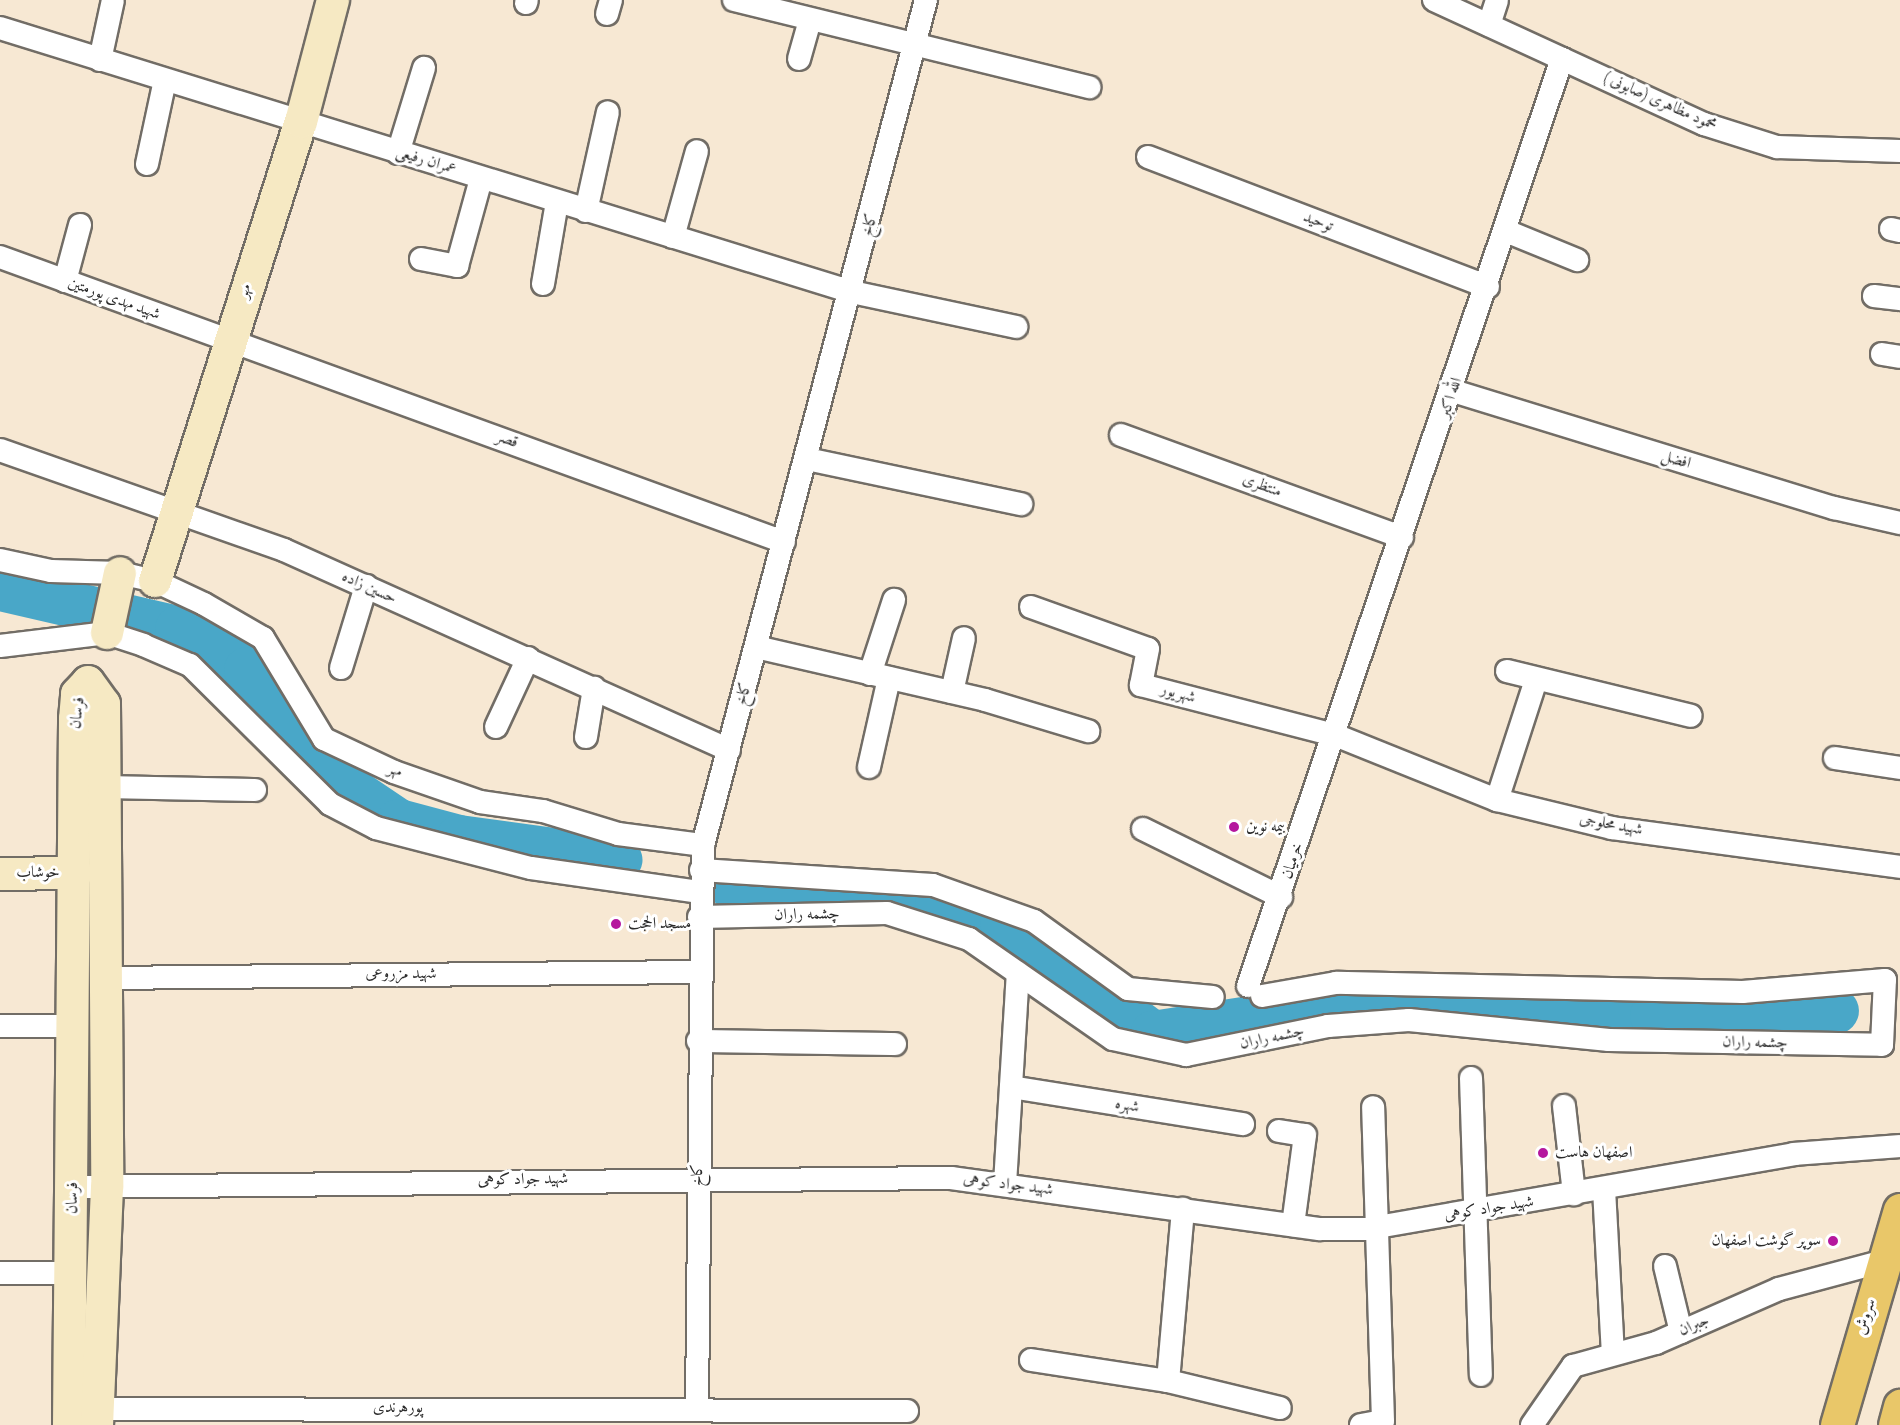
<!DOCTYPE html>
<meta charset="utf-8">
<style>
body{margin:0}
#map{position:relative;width:1900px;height:1425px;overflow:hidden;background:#f7e8d3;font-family:"IM FELL English",Amiri,serif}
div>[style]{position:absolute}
.river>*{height:46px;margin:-23px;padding:0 23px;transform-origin:23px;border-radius:23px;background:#49a7c8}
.roads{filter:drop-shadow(2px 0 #726d66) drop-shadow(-2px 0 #726d66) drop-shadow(0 2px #726d66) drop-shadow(0 -2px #726d66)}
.street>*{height:22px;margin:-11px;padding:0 11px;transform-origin:11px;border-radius:11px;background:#fff}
.secondary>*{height:32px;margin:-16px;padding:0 16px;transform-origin:16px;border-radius:16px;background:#f6e9c3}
.primary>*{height:33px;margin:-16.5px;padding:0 16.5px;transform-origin:16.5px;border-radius:16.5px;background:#e9c769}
.dots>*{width:16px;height:16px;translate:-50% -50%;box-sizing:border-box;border:3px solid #fff;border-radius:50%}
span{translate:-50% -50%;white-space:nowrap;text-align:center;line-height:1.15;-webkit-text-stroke:6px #fff;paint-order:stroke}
.street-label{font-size:16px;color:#2b2b2b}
.poi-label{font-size:16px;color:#2b2b2b}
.left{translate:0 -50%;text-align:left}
.right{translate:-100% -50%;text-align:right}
</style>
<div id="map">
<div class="river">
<div style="left:0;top:588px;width:183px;rotate:13deg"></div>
<div style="left:178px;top:629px;width:80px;rotate:30.7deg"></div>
<div style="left:247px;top:670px;width:123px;rotate:53.6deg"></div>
<div style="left:320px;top:769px;width:95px;rotate:33.9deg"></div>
<div style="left:399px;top:822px;width:62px;rotate:14.9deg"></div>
<div style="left:459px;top:838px;width:162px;rotate:7.8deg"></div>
<div style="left:731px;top:886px;width:208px;rotate:4.4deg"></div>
<div style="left:938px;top:902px;width:68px;rotate:17.9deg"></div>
<div style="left:1003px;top:923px;width:187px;rotate:36.5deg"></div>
<div style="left:1153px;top:1034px;width:164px;rotate:-8.8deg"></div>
<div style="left:1315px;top:1009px;width:98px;rotate:-3.5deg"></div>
<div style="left:1413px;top:1003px;width:240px;rotate:3.1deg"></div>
<div style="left:1653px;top:1016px;width:183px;rotate:-1.6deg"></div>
</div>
<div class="roads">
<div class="street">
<div style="left:734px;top:0;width:366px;rotate:13.8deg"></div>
<div style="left:1434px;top:0;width:297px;rotate:24.7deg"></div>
<div style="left:1704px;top:124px;width:77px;rotate:17.5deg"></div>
<div style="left:1777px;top:147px;width:123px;rotate:1.9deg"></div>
<div style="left:526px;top:3px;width:3px;rotate:-72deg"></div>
<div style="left:607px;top:14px;width:15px;rotate:-74deg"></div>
<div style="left:1489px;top:25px;width:26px;rotate:-72deg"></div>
<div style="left:0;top:28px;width:892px;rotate:17.22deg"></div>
<div style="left:852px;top:292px;width:168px;rotate:12deg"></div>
<div style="left:799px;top:59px;width:41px;rotate:-74.2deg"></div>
<div style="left:100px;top:60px;width:61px;rotate:-77.8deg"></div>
<div style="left:398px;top:153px;width:89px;rotate:-73deg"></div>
<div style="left:1148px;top:157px;width:364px;rotate:20.9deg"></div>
<div style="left:147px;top:164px;width:86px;rotate:-77.9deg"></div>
<div style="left:586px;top:211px;width:101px;rotate:-77.5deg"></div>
<div style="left:1891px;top:229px;width:9px;rotate:13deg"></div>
<div style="left:1506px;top:231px;width:77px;rotate:22.2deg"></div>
<div style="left:673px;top:237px;width:89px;rotate:-74.4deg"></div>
<div style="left:0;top:257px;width:834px;rotate:19.98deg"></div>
<div style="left:421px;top:259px;width:37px;rotate:11deg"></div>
<div style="left:457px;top:266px;width:90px;rotate:-74.6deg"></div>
<div style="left:65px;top:281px;width:58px;rotate:-75deg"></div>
<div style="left:543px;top:284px;width:83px;rotate:-80.3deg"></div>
<div style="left:1874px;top:296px;width:26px;rotate:7deg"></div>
<div style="left:1882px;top:354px;width:18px;rotate:9deg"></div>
<div style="left:1453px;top:391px;width:399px;rotate:17.1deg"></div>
<div style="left:1834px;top:508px;width:68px;rotate:12.8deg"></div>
<div style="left:1121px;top:435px;width:299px;rotate:20deg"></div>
<div style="left:0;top:450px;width:301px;rotate:19.4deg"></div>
<div style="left:284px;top:550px;width:488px;rotate:24.2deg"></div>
<div style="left:807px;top:459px;width:219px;rotate:11.9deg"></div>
<div style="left:0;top:560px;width:52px;rotate:12.2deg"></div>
<div style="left:51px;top:571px;width:69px;rotate:1.7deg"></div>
<div style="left:120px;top:573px;width:36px;rotate:13deg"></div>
<div style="left:155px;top:581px;width:54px;rotate:25.1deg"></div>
<div style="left:204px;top:604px;width:68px;rotate:30deg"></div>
<div style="left:263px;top:638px;width:118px;rotate:58.9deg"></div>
<div style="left:324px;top:739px;width:77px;rotate:25.2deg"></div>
<div style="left:394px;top:772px;width:91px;rotate:19.2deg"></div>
<div style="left:480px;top:802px;width:64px;rotate:8.1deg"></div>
<div style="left:543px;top:811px;width:78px;rotate:17deg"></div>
<div style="left:618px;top:834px;width:86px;rotate:7.4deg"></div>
<div style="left:1031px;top:607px;width:124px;rotate:19.7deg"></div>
<div style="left:1148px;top:649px;width:37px;rotate:101deg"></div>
<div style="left:1141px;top:685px;width:200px;rotate:14.5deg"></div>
<div style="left:1335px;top:735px;width:175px;rotate:21.9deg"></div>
<div style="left:1497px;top:800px;width:118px;rotate:13.7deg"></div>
<div style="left:1612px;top:828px;width:291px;rotate:7.7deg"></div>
<div style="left:0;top:646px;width:108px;rotate:-6.9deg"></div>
<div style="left:107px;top:633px;width:38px;rotate:18deg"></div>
<div style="left:143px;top:645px;width:51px;rotate:23.1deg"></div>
<div style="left:190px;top:665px;width:197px;rotate:44.8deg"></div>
<div style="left:330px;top:804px;width:52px;rotate:27.6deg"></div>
<div style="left:376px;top:828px;width:160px;rotate:14.5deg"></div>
<div style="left:531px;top:868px;width:171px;rotate:8.1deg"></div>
<div style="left:756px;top:647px;width:235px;rotate:13deg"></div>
<div style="left:985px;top:700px;width:108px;rotate:16.8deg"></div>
<div style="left:341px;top:668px;width:86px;rotate:-73deg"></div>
<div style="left:1507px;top:671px;width:189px;rotate:13.7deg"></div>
<div style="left:870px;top:674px;width:78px;rotate:-72deg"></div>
<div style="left:952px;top:692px;width:55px;rotate:-77.5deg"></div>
<div style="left:496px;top:727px;width:76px;rotate:-65.1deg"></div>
<div style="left:586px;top:737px;width:50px;rotate:-80.7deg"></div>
<div style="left:1835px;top:758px;width:66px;rotate:8.7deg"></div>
<div style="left:869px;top:767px;width:91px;rotate:-77.3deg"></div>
<div style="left:103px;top:787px;width:152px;rotate:1.1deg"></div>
<div style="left:1497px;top:800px;width:126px;rotate:-72deg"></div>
<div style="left:1143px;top:829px;width:154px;rotate:26.2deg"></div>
<div style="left:701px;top:870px;width:232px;rotate:3.7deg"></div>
<div style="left:933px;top:885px;width:107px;rotate:19.6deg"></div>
<div style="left:1034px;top:921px;width:116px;rotate:35.9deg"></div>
<div style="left:1128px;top:989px;width:85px;rotate:5.4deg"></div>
<div style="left:699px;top:917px;width:188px;rotate:-1.2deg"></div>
<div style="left:887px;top:913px;width:86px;rotate:17.6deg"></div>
<div style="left:969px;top:939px;width:175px;rotate:34.8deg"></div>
<div style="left:1113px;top:1039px;width:75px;rotate:12.4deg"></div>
<div style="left:1186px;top:1055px;width:145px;rotate:-11.5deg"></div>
<div style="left:1328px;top:1026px;width:81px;rotate:-4.2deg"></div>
<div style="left:1409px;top:1020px;width:201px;rotate:5.7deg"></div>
<div style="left:1609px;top:1040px;width:273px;rotate:1deg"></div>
<div style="left:1882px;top:1045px;width:65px;rotate:-87.4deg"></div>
<div style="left:1885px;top:980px;width:143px;rotate:175.2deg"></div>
<div style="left:1743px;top:992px;width:407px;rotate:-178.7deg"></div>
<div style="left:1336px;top:983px;width:75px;rotate:170deg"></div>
<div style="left:104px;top:978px;width:594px;rotate:-0.58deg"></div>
<div style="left:1248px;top:986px;width:979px;rotate:-71.29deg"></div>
<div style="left:0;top:1026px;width:76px"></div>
<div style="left:698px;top:1041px;width:197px;rotate:0.9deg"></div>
<div style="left:1471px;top:1078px;width:297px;rotate:88.1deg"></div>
<div style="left:1011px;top:1087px;width:235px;rotate:9.1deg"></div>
<div style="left:1564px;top:1106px;width:89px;rotate:83.5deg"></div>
<div style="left:1279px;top:1131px;width:26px;rotate:9deg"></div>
<div style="left:1305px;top:1135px;width:91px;rotate:97.6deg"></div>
<div style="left:1005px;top:1184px;width:211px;rotate:-86.5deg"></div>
<div style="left:73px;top:1187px;width:878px;rotate:-0.59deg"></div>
<div style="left:951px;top:1178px;width:373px;rotate:7.9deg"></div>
<div style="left:1320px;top:1229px;width:46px"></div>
<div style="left:1366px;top:1229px;width:435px;rotate:-9.9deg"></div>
<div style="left:1794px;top:1154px;width:106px;rotate:-4.3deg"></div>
<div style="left:1604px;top:1189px;width:164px;rotate:86.9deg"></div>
<div style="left:1665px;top:1266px;width:68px;rotate:76.4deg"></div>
<div style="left:0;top:1273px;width:71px"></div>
<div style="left:1031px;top:1360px;width:139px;rotate:8.7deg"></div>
<div style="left:1168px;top:1381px;width:115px;rotate:13.6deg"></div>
<div style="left:1168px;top:1381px;width:173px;rotate:-85deg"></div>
<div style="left:697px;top:1406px;width:561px;rotate:-89.39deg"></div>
<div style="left:703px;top:845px;width:874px;rotate:-75.22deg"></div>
<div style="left:98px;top:1409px;width:809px;rotate:0.14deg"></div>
<div style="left:1361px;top:1425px;width:22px;rotate:-10deg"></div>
<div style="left:1383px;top:1421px;width:314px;rotate:-91.8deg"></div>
<div style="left:1532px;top:1425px;width:72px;rotate:-55.2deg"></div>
<div style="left:1573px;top:1366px;width:86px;rotate:-15.5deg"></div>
<div style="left:1656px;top:1343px;width:134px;rotate:-23.7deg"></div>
<div style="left:1779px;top:1289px;width:109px;rotate:-14.9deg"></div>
</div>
<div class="secondary">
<div style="left:155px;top:581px;width:482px;rotate:-72.4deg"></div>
<div style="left:301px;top:122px;width:126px;rotate:-75.3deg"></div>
<div style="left:107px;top:633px;width:61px;rotate:-77.8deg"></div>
<div style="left:0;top:874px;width:76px;rotate:-0.8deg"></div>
<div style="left:69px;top:1425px;width:706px;rotate:-89.51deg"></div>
<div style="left:75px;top:719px;width:25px;rotate:-85deg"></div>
<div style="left:77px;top:694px;width:16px;rotate:-47deg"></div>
<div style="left:88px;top:682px;width:27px;rotate:54deg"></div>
<div style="left:104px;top:704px;width:483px;rotate:89.6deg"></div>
<div style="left:107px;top:1187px;width:238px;rotate:92.4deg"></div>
</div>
<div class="primary">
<div style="left:1837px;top:1425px;width:224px;rotate:-73.7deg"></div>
<div style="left:1895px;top:1425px;width:20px;rotate:-75deg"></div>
</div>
</div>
<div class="dots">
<div style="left:1234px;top:827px;background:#b5179e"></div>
<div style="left:616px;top:924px;background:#b5179e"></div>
<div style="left:1543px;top:1153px;background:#b5179e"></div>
<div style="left:1833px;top:1241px;background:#b5179e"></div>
</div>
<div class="street-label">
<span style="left:1660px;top:102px;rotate:24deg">محمود مظاهری (صابونی )</span>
<span style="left:426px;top:161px;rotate:17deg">عمران رفیعی</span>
<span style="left:1318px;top:222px;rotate:21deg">توحید</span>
<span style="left:870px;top:225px;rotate:-75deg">کاخ</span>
<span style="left:245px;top:291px;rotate:-71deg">مهر</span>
<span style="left:114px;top:299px;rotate:20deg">شهید مهدی پورمتین</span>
<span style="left:1451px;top:398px;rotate:-71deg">الله اکبر</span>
<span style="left:507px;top:440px;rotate:20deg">قصر</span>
<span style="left:1676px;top:460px;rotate:17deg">افضل</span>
<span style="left:1262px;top:486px;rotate:20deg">منتظری</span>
<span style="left:369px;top:588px;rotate:24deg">حسین زاده</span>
<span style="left:744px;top:694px;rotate:-75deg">کاخ</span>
<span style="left:1178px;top:694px;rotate:15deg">شهریور</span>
<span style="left:78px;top:713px;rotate:-83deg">فرسان</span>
<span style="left:395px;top:771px;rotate:22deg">مهر</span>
<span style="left:1611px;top:825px;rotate:10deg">شهید محلوجی</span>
<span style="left:1293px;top:861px;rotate:-71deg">خرمیان</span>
<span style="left:38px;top:873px">خوشاب</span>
<span style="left:807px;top:915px;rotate:-1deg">چشمه راران</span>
<span style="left:401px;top:974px">شهید مزروعی</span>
<span style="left:1272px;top:1038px;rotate:-12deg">چشمه راران</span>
<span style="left:1755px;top:1043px;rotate:1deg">چشمه راران</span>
<span style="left:1127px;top:1106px;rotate:9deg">شهره</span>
<span style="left:698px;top:1175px;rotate:-90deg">کاخ</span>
<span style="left:523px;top:1180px;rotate:-1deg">شهید جواد کوهی</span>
<span style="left:1008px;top:1185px;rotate:7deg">شهید جواد کوهی</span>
<span style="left:73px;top:1198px;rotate:-89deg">فرسان</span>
<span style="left:1489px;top:1209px;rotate:-9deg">شهید جواد کوهی</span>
<span style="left:1866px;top:1317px;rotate:-73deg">سروش</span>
<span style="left:1694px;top:1326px;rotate:-23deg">جبران</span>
<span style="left:398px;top:1408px">پورهرندی</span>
</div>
<div class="poi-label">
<span class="left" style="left:1246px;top:827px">بیمه نوین</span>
<span class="left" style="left:628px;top:924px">مسجد الحجت</span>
<span class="left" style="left:1555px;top:1153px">اصفهان هاست</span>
<span class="right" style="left:1821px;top:1241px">سوپر گوشت اصفهان</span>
</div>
</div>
